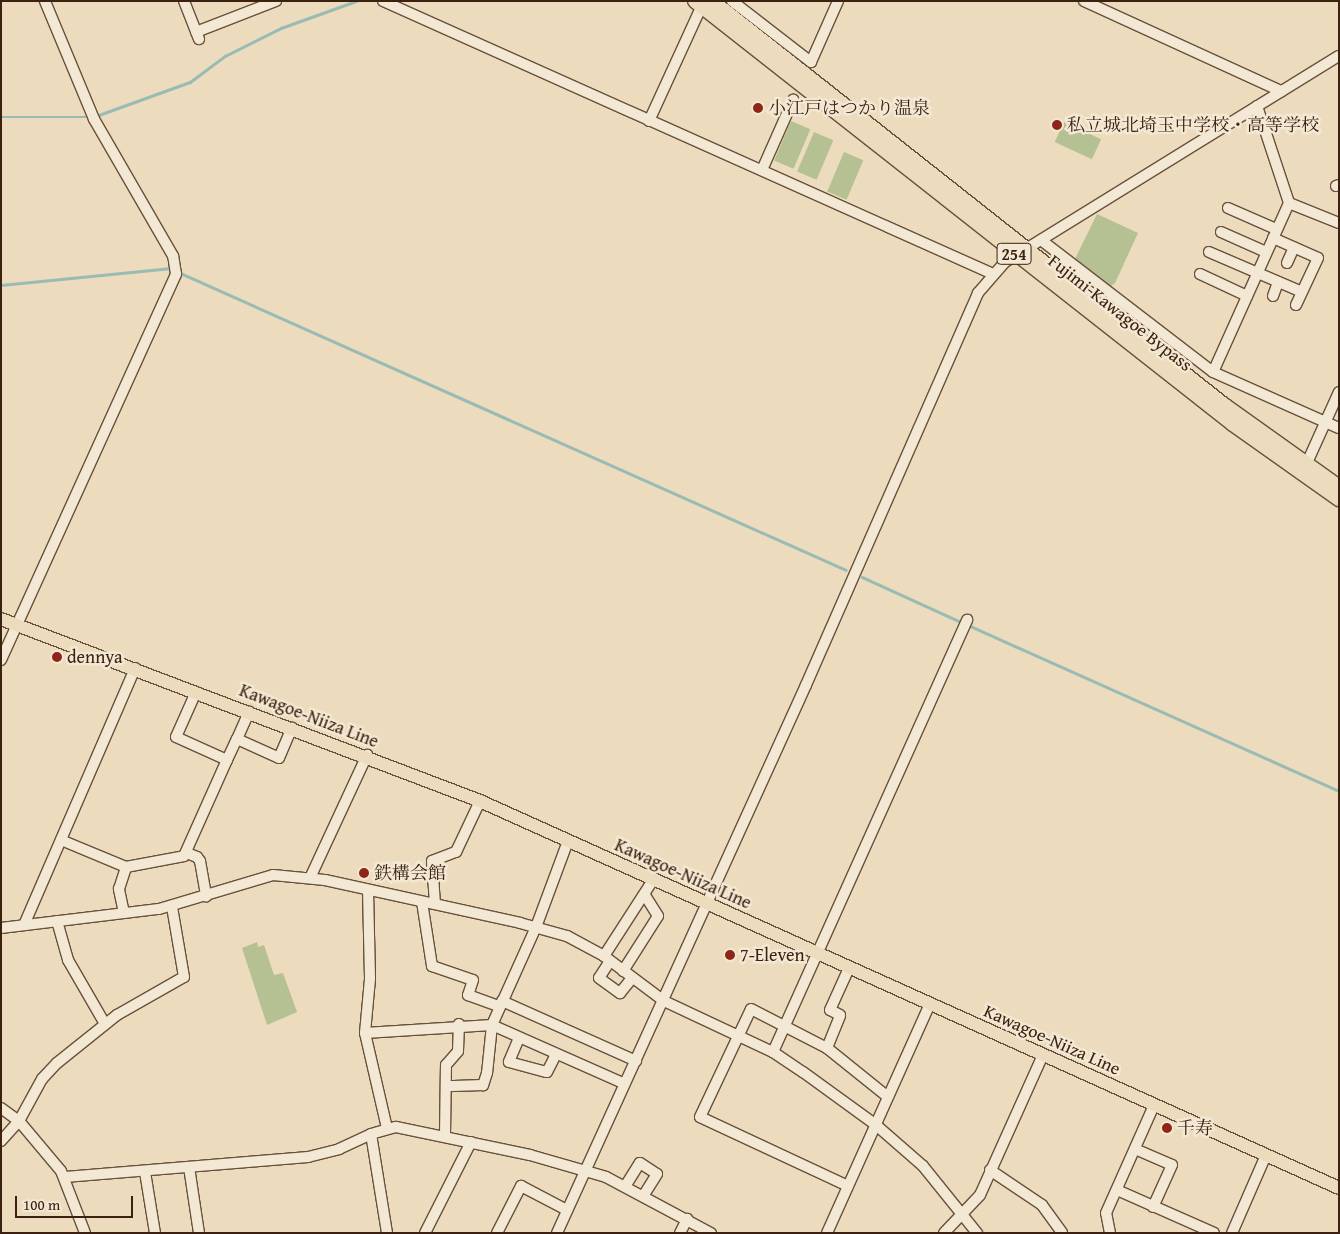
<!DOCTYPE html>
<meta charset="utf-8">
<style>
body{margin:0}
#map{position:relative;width:1340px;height:1234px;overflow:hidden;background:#ecdbbc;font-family:"Gentium Book Plus","Noto Serif JP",serif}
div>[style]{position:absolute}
.green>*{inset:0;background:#b5c193;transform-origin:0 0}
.stream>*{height:2.5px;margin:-1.25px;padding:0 1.25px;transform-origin:1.25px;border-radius:1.25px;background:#99bbb4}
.roads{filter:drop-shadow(1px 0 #68503c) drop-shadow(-1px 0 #68503c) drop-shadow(0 1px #68503c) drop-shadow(0 -1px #68503c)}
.minor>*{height:10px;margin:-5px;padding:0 5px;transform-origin:5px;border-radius:5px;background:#f3e8d3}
.major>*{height:12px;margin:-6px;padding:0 6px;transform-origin:6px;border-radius:6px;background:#ecdbbc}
.highway>*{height:14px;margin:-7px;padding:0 7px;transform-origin:7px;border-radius:7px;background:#ecdbbc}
.dots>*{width:14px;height:14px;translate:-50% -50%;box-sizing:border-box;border:2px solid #f3e8d3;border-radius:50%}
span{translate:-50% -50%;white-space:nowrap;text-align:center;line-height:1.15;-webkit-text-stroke:5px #f3e8d3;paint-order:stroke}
.shield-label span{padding:1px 4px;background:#f3e8d3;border:1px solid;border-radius:4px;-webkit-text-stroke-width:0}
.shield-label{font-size:16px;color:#3c2111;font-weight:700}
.poi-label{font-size:18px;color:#3c2111}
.left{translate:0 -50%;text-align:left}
.street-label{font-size:18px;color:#3c2111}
.frame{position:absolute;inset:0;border:2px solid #3c2111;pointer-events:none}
.scale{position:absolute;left:15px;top:1196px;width:118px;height:22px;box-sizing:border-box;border:2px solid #3c2111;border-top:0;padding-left:6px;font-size:15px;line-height:18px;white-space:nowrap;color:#3c2111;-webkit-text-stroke:4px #f3e8d3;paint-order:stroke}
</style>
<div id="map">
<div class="green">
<div style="left:791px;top:121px;width:21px;height:43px;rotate:23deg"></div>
<div style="left:1064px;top:122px;width:41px;height:22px;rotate:25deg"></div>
<div style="left:814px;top:132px;width:21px;height:43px;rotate:23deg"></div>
<div style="left:844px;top:152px;width:21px;height:43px;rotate:23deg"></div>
<div style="clip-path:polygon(1097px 214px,1138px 233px,1115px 283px,1111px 286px,1075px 259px)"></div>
<div style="clip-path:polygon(257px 942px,258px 947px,264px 945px,274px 975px,283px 973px,297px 1012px,267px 1025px,242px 948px)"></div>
</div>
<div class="stream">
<div style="left:96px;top:116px;width:100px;rotate:-19.9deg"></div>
<div style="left:190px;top:82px;width:44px;rotate:-36.6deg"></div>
<div style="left:225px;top:56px;width:63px;rotate:-26.6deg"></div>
<div style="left:281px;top:28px;width:80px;rotate:-19.8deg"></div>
<div style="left:1px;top:117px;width:90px"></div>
<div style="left:178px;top:272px;width:731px;rotate:24.04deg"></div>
<div style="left:1px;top:285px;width:171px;rotate:-5.7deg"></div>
<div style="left:862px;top:577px;width:111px;rotate:24.5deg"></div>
<div style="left:968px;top:625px;width:406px;rotate:24.1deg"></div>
</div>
<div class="roads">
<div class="minor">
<div style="left:184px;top:1px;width:41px;rotate:68.5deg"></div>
<div style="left:383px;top:1px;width:668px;rotate:24.11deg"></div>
<div style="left:732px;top:1px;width:100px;rotate:37.7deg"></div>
<div style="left:811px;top:62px;width:67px;rotate:-66.1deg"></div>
<div style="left:1084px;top:1px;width:217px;rotate:24.6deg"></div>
<div style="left:196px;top:32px;width:86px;rotate:-21.2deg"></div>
<div style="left:1257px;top:106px;width:102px;rotate:71.7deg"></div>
<div style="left:1289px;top:203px;width:54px;rotate:21.8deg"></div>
<div style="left:649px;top:121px;width:132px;rotate:-65.4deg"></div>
<div style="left:762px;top:170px;width:77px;rotate:-66.1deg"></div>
<div style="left:1336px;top:186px;width:3px;rotate:-18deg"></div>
<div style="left:1289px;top:203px;width:185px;rotate:114.2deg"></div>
<div style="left:1213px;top:372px;width:138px;rotate:24deg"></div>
<div style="left:1228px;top:208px;width:52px;rotate:23.6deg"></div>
<div style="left:1221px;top:232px;width:49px;rotate:24deg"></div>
<div style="left:1273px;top:238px;width:49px;rotate:24deg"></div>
<div style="left:1318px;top:258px;width:52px;rotate:115.1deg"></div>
<div style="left:1041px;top:240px;width:217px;rotate:37.5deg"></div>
<div style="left:1209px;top:252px;width:101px;rotate:23.3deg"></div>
<div style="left:1287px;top:263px;width:17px;rotate:-66deg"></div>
<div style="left:1200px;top:274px;width:52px;rotate:25.1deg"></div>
<div style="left:1273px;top:296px;width:15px;rotate:-70deg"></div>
<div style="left:1306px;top:465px;width:80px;rotate:-65.7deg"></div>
<div style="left:1px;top:660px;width:424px;rotate:-65.6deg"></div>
<div style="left:176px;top:274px;width:18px;rotate:-99deg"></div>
<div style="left:173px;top:256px;width:158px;rotate:-120deg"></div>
<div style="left:94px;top:119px;width:128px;rotate:-112.6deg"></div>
<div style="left:196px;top:692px;width:49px;rotate:114deg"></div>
<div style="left:176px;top:737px;width:56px;rotate:24.3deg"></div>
<div style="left:227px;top:760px;width:23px;rotate:-65deg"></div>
<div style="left:237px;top:739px;width:46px;rotate:24.3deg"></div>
<div style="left:279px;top:758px;width:33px;rotate:-67deg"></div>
<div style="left:237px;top:739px;width:30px;rotate:-66deg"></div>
<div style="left:61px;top:840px;width:70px;rotate:22.6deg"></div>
<div style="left:126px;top:867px;width:59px;rotate:-10.7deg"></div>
<div style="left:184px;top:856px;width:105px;rotate:-65.9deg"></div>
<div style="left:568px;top:841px;width:92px;rotate:110.4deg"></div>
<div style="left:536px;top:927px;width:107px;rotate:114.2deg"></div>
<div style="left:492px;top:1025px;width:145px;rotate:23.9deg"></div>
<div style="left:187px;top:853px;width:11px;rotate:22deg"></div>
<div style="left:197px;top:857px;width:5px;rotate:53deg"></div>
<div style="left:200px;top:861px;width:36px;rotate:80deg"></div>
<div style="left:310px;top:878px;width:136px;rotate:-65.1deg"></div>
<div style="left:368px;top:890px;width:89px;rotate:88.7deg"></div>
<div style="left:370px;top:979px;width:54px;rotate:95.3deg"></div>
<div style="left:365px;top:1033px;width:98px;rotate:77deg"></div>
<div style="left:422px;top:902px;width:65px;rotate:81.1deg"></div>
<div style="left:432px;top:966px;width:43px;rotate:18.9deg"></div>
<div style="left:473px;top:980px;width:16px;rotate:108deg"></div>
<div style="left:468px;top:995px;width:33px;rotate:20deg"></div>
<div style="left:435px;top:904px;width:43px;rotate:-94deg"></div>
<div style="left:432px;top:861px;width:26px;rotate:-21deg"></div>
<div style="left:456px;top:852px;width:56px;rotate:-64.8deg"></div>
<div style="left:124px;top:913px;width:25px;rotate:-102deg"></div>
<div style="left:119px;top:889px;width:23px;rotate:-72deg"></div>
<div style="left:57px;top:921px;width:41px;rotate:74.2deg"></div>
<div style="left:68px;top:960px;width:74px;rotate:60deg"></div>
<div style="left:24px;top:925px;width:280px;rotate:-66.6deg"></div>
<div style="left:1px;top:928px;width:159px;rotate:-6.9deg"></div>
<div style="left:159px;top:909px;width:119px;rotate:-16.6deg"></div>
<div style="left:273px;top:875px;width:52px;rotate:5.5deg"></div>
<div style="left:325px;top:880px;width:200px;rotate:12.4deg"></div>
<div style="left:520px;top:923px;width:49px;rotate:15.5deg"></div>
<div style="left:567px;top:936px;width:42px;rotate:28.4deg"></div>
<div style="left:604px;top:956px;width:75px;rotate:36.9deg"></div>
<div style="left:664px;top:1001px;width:120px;rotate:25.1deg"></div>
<div style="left:773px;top:1052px;width:36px;rotate:34deg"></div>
<div style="left:803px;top:1072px;width:90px;rotate:36deg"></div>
<div style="left:876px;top:1125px;width:62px;rotate:41.1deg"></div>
<div style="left:923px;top:1166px;width:86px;rotate:51.1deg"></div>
<div style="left:604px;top:956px;width:90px;rotate:-57.2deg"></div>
<div style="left:610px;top:961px;width:20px;rotate:123deg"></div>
<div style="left:599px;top:978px;width:26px;rotate:36deg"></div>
<div style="left:620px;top:993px;width:19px;rotate:-51deg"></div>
<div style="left:623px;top:971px;width:65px;rotate:-57.5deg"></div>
<div style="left:658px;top:916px;width:25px;rotate:-122deg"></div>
<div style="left:502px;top:1001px;width:147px;rotate:24.1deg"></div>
<div style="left:365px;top:1033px;width:127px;rotate:-3.6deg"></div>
<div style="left:492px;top:1025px;width:48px;rotate:95.9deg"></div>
<div style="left:487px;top:1073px;width:13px;rotate:108deg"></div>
<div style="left:483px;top:1085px;width:37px;rotate:178deg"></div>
<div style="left:519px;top:1038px;width:26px;rotate:113deg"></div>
<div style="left:509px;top:1062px;width:39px;rotate:15deg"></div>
<div style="left:547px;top:1072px;width:20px;rotate:-63deg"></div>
<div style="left:827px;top:1048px;width:35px;rotate:-68deg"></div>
<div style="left:840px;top:1015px;width:11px;rotate:-153deg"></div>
<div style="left:830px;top:1010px;width:46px;rotate:-65.7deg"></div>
<div style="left:773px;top:1052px;width:474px;rotate:-65.8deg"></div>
<div style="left:1px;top:1108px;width:22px;rotate:36deg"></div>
<div style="left:19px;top:1121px;width:65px;rotate:50deg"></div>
<div style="left:61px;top:1171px;width:66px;rotate:68.8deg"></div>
<div style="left:371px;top:1134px;width:100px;rotate:80.8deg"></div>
<div style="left:445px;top:1135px;width:70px;rotate:-89.2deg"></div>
<div style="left:446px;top:1065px;width:18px;rotate:-49deg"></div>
<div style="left:458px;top:1051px;width:27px;rotate:-88deg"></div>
<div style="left:1px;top:1141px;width:27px;rotate:-48deg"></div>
<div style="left:19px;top:1121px;width:48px;rotate:-61.3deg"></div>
<div style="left:42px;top:1079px;width:22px;rotate:-47deg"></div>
<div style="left:57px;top:1063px;width:77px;rotate:-38.7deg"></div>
<div style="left:117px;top:1015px;width:77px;rotate:-29.6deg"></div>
<div style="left:184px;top:977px;width:71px;rotate:-99.7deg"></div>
<div style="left:1135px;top:1149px;width:40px;rotate:23.4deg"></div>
<div style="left:1172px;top:1165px;width:46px;rotate:114.3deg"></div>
<div style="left:189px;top:1167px;width:67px;rotate:81.4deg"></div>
<div style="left:990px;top:1170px;width:63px;rotate:33.9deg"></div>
<div style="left:1042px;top:1205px;width:34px;rotate:54deg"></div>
<div style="left:145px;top:1172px;width:62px;rotate:80.7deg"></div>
<div style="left:65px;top:1177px;width:244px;rotate:-4.7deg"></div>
<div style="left:308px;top:1157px;width:32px;rotate:-14deg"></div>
<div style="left:339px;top:1149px;width:35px;rotate:-25deg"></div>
<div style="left:371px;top:1134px;width:26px;rotate:-16deg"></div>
<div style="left:396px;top:1127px;width:137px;rotate:11.8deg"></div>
<div style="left:530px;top:1155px;width:79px;rotate:16.1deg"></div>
<div style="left:606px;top:1177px;width:119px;rotate:28.1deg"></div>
<div style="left:626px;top:1185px;width:26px;rotate:-58deg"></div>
<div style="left:640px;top:1163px;width:20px;rotate:33deg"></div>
<div style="left:657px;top:1174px;width:25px;rotate:122deg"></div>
<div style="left:848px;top:1186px;width:163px;rotate:-155deg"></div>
<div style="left:700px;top:1117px;width:119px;rotate:-64.7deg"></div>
<div style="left:751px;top:1009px;width:85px;rotate:27.2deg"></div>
<div style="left:827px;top:1048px;width:78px;rotate:38.8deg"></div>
<div style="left:1117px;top:1190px;width:106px;rotate:23.9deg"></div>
<div style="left:425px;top:1233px;width:102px;rotate:-63.2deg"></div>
<div style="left:497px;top:1233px;width:53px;rotate:-62.9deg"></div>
<div style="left:521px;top:1186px;width:52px;rotate:27.6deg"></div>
<div style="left:557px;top:1233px;width:602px;rotate:-65.56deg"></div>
<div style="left:806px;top:685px;width:428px;rotate:-66.3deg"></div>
<div style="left:978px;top:293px;width:41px;rotate:-48.9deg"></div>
<div style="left:1005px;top:262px;width:392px;rotate:-31.7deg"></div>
<div style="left:680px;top:1233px;width:16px;rotate:-63deg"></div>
<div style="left:827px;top:1233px;width:251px;rotate:-65.8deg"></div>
<div style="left:944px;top:1233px;width:52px;rotate:-46.5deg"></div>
<div style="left:980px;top:1195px;width:154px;rotate:-65.8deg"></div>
<div style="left:1110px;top:1233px;width:20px;rotate:-101deg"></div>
<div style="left:1106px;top:1213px;width:118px;rotate:-66deg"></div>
<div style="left:1232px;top:1233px;width:85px;rotate:-66.4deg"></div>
</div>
<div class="major">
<div style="left:1px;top:619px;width:512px;rotate:20.8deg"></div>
<div style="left:480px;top:801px;width:942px;rotate:24.25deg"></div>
</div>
<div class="highway">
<div style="left:695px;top:1px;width:684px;rotate:38.18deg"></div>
<div style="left:1233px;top:424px;width:130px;rotate:35.3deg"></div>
<div style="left:712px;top:1px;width:652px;rotate:38.28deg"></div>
<div style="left:1224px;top:405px;width:141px;rotate:35.5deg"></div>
</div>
</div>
<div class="dots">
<div style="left:758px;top:108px;background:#8f2418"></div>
<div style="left:1057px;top:125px;background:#8f2418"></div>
<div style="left:57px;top:657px;background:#8f2418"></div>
<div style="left:364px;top:873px;background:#8f2418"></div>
<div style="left:730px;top:955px;background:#8f2418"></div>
<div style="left:1167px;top:1128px;background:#8f2418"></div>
</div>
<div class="shield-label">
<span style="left:1014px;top:254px">254</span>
</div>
<div class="poi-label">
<span class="left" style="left:768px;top:108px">小江戸はつかり温泉</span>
<span class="left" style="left:1067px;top:125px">私立城北埼玉中学校・高等学校</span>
<span class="left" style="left:67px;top:657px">dennya</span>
<span class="left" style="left:374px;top:873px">鉄構会館</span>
<span class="left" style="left:740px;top:955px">7-Eleven</span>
<span class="left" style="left:1177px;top:1128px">千寿</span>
</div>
<div class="street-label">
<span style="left:1120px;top:313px;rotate:38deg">Fujimi-Kawagoe Bypass</span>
<span style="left:309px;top:716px;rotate:21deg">Kawagoe-Niiza Line</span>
<span style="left:683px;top:874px;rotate:24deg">Kawagoe-Niiza Line</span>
<span style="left:1052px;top:1040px;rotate:24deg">Kawagoe-Niiza Line</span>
</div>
<div class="frame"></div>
<div class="scale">100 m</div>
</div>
